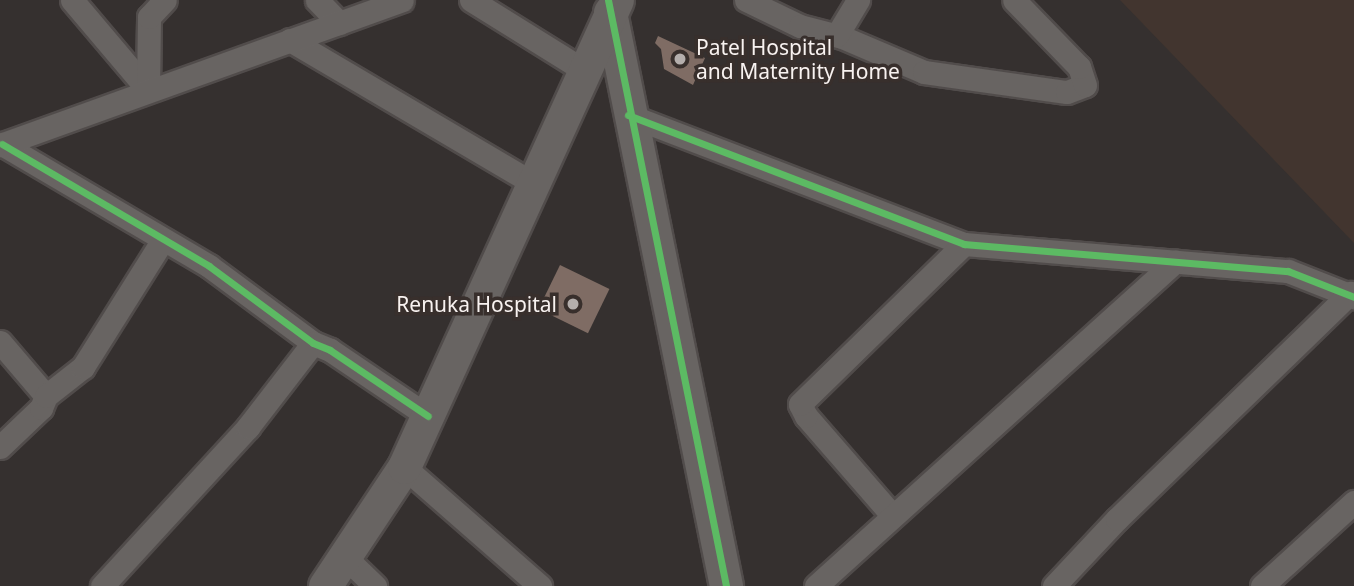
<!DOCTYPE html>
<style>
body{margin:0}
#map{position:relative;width:1354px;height:586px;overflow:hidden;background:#35302f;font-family:"Noto Sans",sans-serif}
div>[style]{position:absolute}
.built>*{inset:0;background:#42352f}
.building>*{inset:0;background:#7f6c64;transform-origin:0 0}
.roads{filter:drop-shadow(2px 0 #514c4b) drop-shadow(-2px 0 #514c4b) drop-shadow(0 2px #514c4b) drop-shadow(0 -2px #514c4b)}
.street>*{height:23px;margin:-11.5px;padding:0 11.5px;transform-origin:11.5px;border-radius:11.5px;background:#686462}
.secondary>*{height:33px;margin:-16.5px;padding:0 16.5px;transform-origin:16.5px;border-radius:16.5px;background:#686462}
.cycleway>*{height:7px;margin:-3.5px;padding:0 3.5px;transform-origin:3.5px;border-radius:3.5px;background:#5cba63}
.dots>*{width:19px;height:19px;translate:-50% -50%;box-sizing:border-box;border:4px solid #382f2c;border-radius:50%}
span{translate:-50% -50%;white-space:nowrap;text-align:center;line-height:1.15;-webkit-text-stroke:7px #382f2c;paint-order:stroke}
.poi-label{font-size:21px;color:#f8f2f0}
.left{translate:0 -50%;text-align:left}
.right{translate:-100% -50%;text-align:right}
</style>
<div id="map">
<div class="built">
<div style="clip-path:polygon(1120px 0,1354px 0,1354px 243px)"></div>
</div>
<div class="building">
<div style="clip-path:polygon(658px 36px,705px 58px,693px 85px,664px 69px,661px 49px,655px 43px)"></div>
<div style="left:560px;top:265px;width:55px;height:49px;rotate:26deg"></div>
</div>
<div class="roads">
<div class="street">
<div style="left:72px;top:0;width:118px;rotate:49.8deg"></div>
<div style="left:148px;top:90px;width:73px;rotate:-89.2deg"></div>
<div style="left:149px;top:17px;width:23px;rotate:-47deg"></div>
<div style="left:317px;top:0;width:32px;rotate:46deg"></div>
<div style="left:471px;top:0;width:134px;rotate:31.9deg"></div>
<div style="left:746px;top:0;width:60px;rotate:25.7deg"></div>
<div style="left:800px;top:26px;width:43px;rotate:14.7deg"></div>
<div style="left:842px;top:37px;width:89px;rotate:23.1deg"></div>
<div style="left:924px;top:72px;width:144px;rotate:8deg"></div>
<div style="left:1067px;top:92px;width:19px;rotate:-21deg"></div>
<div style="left:1085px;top:85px;width:19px;rotate:-108deg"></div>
<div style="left:1079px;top:67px;width:93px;rotate:-134.1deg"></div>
<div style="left:837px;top:35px;width:41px;rotate:-59deg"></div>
<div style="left:290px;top:40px;width:283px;rotate:30.5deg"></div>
<div style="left:628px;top:115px;width:360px;rotate:21deg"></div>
<div style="left:964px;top:244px;width:325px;rotate:4.8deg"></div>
<div style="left:1288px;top:271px;width:71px;rotate:21.5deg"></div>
<div style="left:2px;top:144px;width:240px;rotate:30.5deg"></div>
<div style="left:209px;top:266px;width:129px;rotate:36.5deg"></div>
<div style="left:313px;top:343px;width:18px;rotate:22deg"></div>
<div style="left:330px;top:350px;width:118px;rotate:34deg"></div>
<div style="left:0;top:145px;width:427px;rotate:-19.8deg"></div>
<div style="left:0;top:342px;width:71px;rotate:49.6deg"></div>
<div style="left:0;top:447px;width:57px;rotate:-43.6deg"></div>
<div style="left:41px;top:408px;width:13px;rotate:-67deg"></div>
<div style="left:46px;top:396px;width:47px;rotate:-38.1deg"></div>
<div style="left:83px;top:367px;width:149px;rotate:-57.9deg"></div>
<div style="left:404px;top:467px;width:181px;rotate:41.2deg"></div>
<div style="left:892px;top:515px;width:131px;rotate:-131deg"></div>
<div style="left:806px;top:416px;width:13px;rotate:-117deg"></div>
<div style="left:800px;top:404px;width:229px;rotate:-44.3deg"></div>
<div style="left:345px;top:557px;width:42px;rotate:44deg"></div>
<div style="left:102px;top:586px;width:216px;rotate:-47.4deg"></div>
<div style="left:248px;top:427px;width:106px;rotate:-52.3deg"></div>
<div style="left:816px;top:586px;width:484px;rotate:-42.1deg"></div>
<div style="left:1054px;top:586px;width:92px;rotate:-46.8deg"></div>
<div style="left:1117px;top:519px;width:325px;rotate:-44.1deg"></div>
<div style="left:1262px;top:586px;width:125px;rotate:-42.4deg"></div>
</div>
<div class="secondary">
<div style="left:610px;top:12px;width:586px;rotate:78.57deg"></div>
<div style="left:325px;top:586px;width:143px;rotate:-56.4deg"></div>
<div style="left:404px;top:467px;width:513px;rotate:-65.48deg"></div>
</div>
</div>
<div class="cycleway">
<div style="left:608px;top:0;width:598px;rotate:78.61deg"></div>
<div style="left:628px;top:115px;width:360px;rotate:21deg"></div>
<div style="left:964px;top:244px;width:325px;rotate:4.8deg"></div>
<div style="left:1288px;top:271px;width:71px;rotate:21.5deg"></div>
<div style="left:2px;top:144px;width:240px;rotate:30.5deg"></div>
<div style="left:209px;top:266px;width:129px;rotate:36.5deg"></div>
<div style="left:313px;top:343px;width:18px;rotate:22deg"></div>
<div style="left:330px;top:350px;width:118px;rotate:34deg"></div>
</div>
<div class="dots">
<div style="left:680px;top:59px;background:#b4aeac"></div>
<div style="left:573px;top:304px;background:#b4aeac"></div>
</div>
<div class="poi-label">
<span class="left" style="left:696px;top:59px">Patel Hospital<br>and Maternity Home</span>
<span class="right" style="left:557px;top:304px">Renuka Hospital</span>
</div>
</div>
